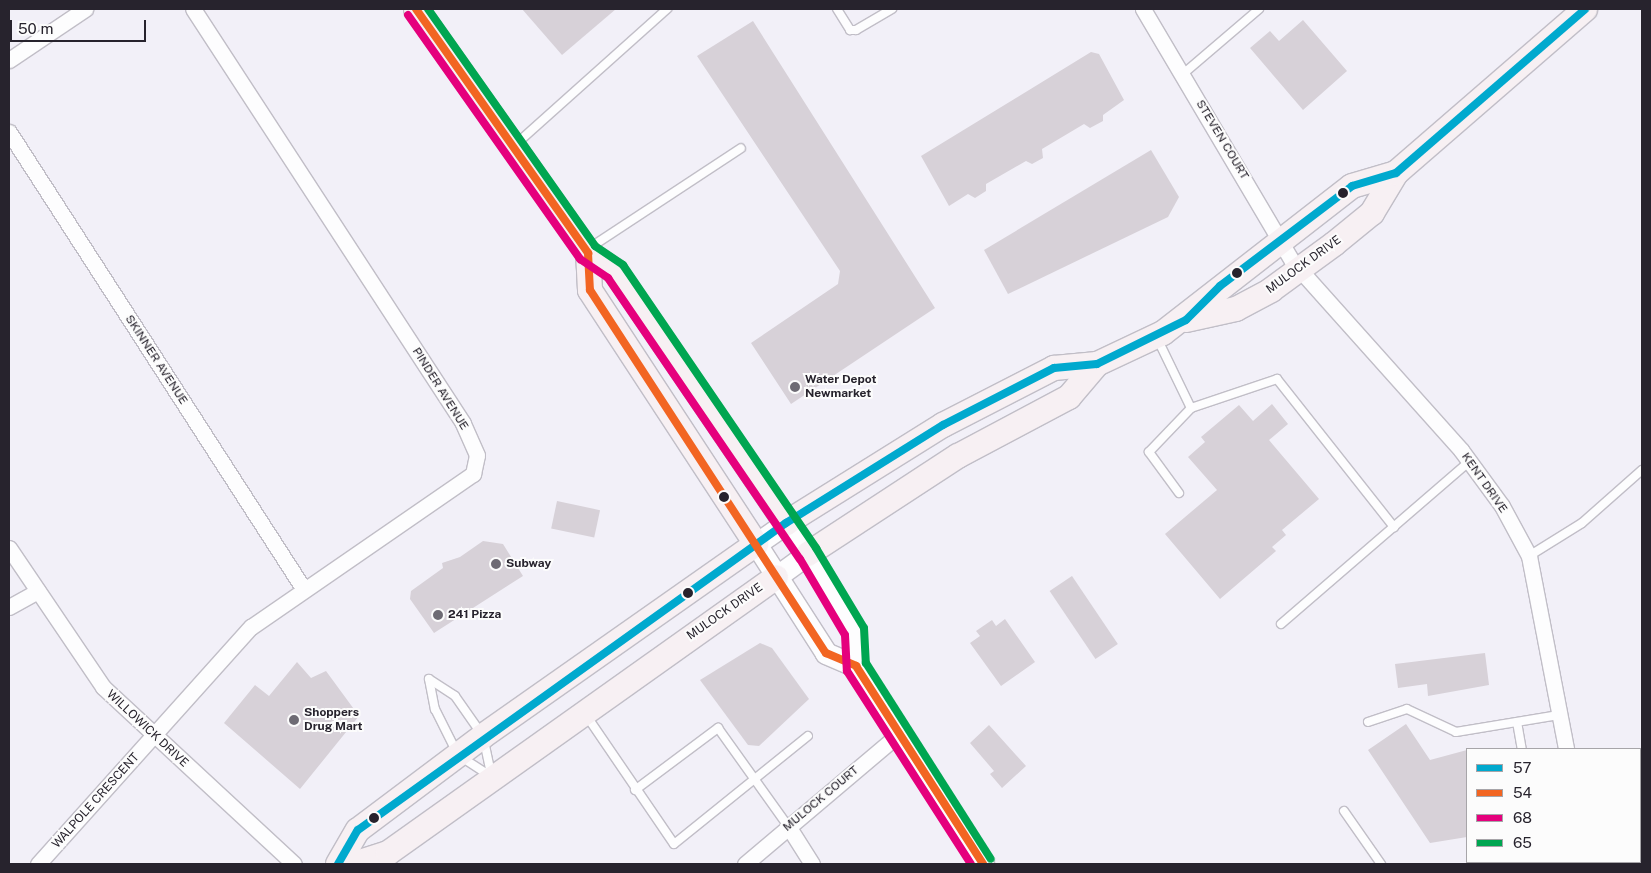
<!DOCTYPE html>
<style>
body{margin:0}
#map{position:relative;width:1651px;height:873px;overflow:hidden;background:#f2f0f8;font-family:"Public Sans",sans-serif}
div>[style]{position:absolute}
.building>*{inset:0;background:#d7d1d8;transform-origin:0 0}
.roads{filter:drop-shadow(1px 0 #c1bec7) drop-shadow(-1px 0 #c1bec7) drop-shadow(0 1px #c1bec7) drop-shadow(0 -1px #c1bec7)}
.service>*{height:8px;margin:-4px;padding:0 4px;transform-origin:4px;border-radius:4px;background:#fdfdfe}
.minor>*{height:15px;margin:-7.5px;padding:0 7.5px;transform-origin:7.5px;border-radius:7.5px;background:#fdfdfe}
.secondary>*{height:21px;margin:-10.5px;padding:0 10.5px;transform-origin:10.5px;border-radius:10.5px;background:#fdfdfe}
.primary>*{height:24px;margin:-12px;padding:0 12px;transform-origin:12px;border-radius:12px;background:#f7f0f3}
.bus-1>*{height:8px;margin:-4px;padding:0 4px;transform-origin:4px;border-radius:4px;background:#00a9ce}
.bus-2>*{height:8px;margin:-4px;padding:0 4px;transform-origin:4px;border-radius:4px;background:#f26522}
.bus-3>*{height:8px;margin:-4px;padding:0 4px;transform-origin:4px;border-radius:4px;background:#e5007d}
.bus-4>*{height:8px;margin:-4px;padding:0 4px;transform-origin:4px;border-radius:4px;background:#00a651}
.dots>*{width:14px;height:14px;translate:-50% -50%;box-sizing:border-box;border:2px solid #fcfcfc;border-radius:50%}
span{translate:-50% -50%;white-space:nowrap;text-align:center;line-height:1.15;-webkit-text-stroke:4px #fcfcfc;paint-order:stroke}
.street-label{font-size:12px;color:#27232d}
.poi-label{font-size:12px;color:#27232d;font-weight:700}
.left{translate:0 -50%;text-align:left}
.frame{position:absolute;inset:0;border:10px solid #27232d;pointer-events:none}
.legend{position:absolute;left:1466px;top:748px;width:175px;height:115px;box-sizing:border-box;background:#fcfcfc;border:1px solid #a7a5a9;margin:0;padding:6px 9px;list-style:none;font-size:15px;color:#27232d}
.legend li{display:flex;align-items:center;gap:10px;height:25px}
.legend b{width:25px;border:1px solid #a7a5a9}
.scale{position:absolute;left:10px;top:20px;width:136px;height:22px;box-sizing:border-box;border:2px solid #27232d;border-top:0;padding-left:6px;font-size:15px;line-height:18px;white-space:nowrap;color:#27232d;-webkit-text-stroke:4px #fcfcfc;paint-order:stroke}
</style>
<div id="map">
<div class="building">
<div style="clip-path:polygon(522px 9px,616px 9px,562px 55px)"></div>
<div style="clip-path:polygon(1303px 20px,1347px 71px,1303px 110px,1250px 48px,1270px 31px,1279px 41px)"></div>
<div style="clip-path:polygon(753px 21px,935px 308px,791px 404px,751px 343px,838px 284px,840px 271px,697px 56px)"></div>
<div style="clip-path:polygon(1091px 52px,1099px 54px,1124px 100px,1103px 115px,1103px 121px,1090px 128px,1084px 124px,1042px 149px,1043px 158px,1032px 164px,1026px 161px,986px 184px,986px 191px,975px 198px,968px 194px,949px 206px,921px 156px)"></div>
<div style="clip-path:polygon(1151px 150px,1179px 197px,1168px 217px,1008px 294px,984px 250px)"></div>
<div style="clip-path:polygon(1272px 404px,1288px 424px,1269px 440px,1319px 499px,1282px 530px,1286px 535px,1272px 547px,1276px 551px,1220px 599px,1165px 534px,1217px 490px,1188px 457px,1205px 442px,1201px 437px,1239px 405px,1253px 421px)"></div>
<div style="left:557px;top:501px;width:44px;height:28px;rotate:12deg"></div>
<div style="clip-path:polygon(483px 541px,503px 544px,523px 576px,434px 633px,410px 599px,411px 591px,443px 568px,442px 563px,460px 557px)"></div>
<div style="left:1072px;top:576px;width:82px;height:27px;rotate:56deg"></div>
<div style="clip-path:polygon(1005px 619px,1035px 662px,1001px 686px,970px 643px,980px 636px,976px 631px,992px 620px,996px 626px)"></div>
<div style="clip-path:polygon(760px 643px,772px 648px,809px 699px,759px 746px,748px 745px,700px 680px)"></div>
<div style="clip-path:polygon(1485px 653px,1489px 685px,1428px 696px,1427px 684px,1398px 688px,1395px 664px)"></div>
<div style="clip-path:polygon(297px 662px,311px 678px,326px 671px,359px 716px,300px 789px,224px 723px,255px 685px,269px 696px)"></div>
<div style="clip-path:polygon(1406px 724px,1430px 760px,1467px 750px,1467px 837px,1430px 843px,1368px 750px)"></div>
<div style="clip-path:polygon(989px 725px,1026px 766px,1002px 788px,990px 774px,994px 771px,970px 743px)"></div>
</div>
<div class="roads">
<div class="service">
<div style="left:837px;top:9px;width:25px;rotate:58deg"></div>
<div style="left:850px;top:30px;width:6px"></div>
<div style="left:856px;top:30px;width:42px;rotate:-30.3deg"></div>
<div style="left:1183px;top:74px;width:100px;rotate:-40.5deg"></div>
<div style="left:516px;top:144px;width:203px;rotate:-41.8deg"></div>
<div style="left:588px;top:249px;width:183px;rotate:-33.4deg"></div>
<div style="left:1157px;top:338px;width:78px;rotate:64.1deg"></div>
<div style="left:1179px;top:493px;width:51px;rotate:-126.2deg"></div>
<div style="left:1149px;top:452px;width:61px;rotate:-46.3deg"></div>
<div style="left:1191px;top:408px;width:91px;rotate:-18.6deg"></div>
<div style="left:1277px;top:379px;width:189px;rotate:51.7deg"></div>
<div style="left:1529px;top:556px;width:62px;rotate:-31.9deg"></div>
<div style="left:1582px;top:523px;width:80px;rotate:-41.5deg"></div>
<div style="left:1281px;top:624px;width:248px;rotate:-40.8deg"></div>
<div style="left:429px;top:679px;width:31px;rotate:79deg"></div>
<div style="left:435px;top:709px;width:51px;rotate:63.4deg"></div>
<div style="left:458px;top:755px;width:38px;rotate:33deg"></div>
<div style="left:429px;top:679px;width:31px;rotate:33deg"></div>
<div style="left:455px;top:696px;width:49px;rotate:55deg"></div>
<div style="left:483px;top:736px;width:40px;rotate:78deg"></div>
<div style="left:586px;top:715px;width:156px;rotate:55.7deg"></div>
<div style="left:674px;top:844px;width:172px;rotate:-38.9deg"></div>
<div style="left:1368px;top:722px;width:41px;rotate:-18.4deg"></div>
<div style="left:1407px;top:709px;width:54px;rotate:25.1deg"></div>
<div style="left:1456px;top:732px;width:104px;rotate:-9.4deg"></div>
<div style="left:1517px;top:722px;width:27px;rotate:80deg"></div>
<div style="left:635px;top:790px;width:104px;rotate:-36.8deg"></div>
<div style="left:718px;top:728px;width:120px;rotate:54.5deg"></div>
<div style="left:1344px;top:811px;width:65px;rotate:55.1deg"></div>
<div style="left:1508px;top:864px;width:5px;rotate:-22deg"></div>
</div>
<div class="minor">
<div style="left:1143px;top:9px;width:293px;rotate:59.4deg"></div>
<div style="left:1292px;top:261px;width:254px;rotate:48.2deg"></div>
<div style="left:1461px;top:450px;width:69px;rotate:53.8deg"></div>
<div style="left:1502px;top:506px;width:57px;rotate:61.6deg"></div>
<div style="left:1529px;top:556px;width:197px;rotate:79.1deg"></div>
<div style="left:9px;top:60px;width:92px;rotate:-33.9deg"></div>
<div style="left:9px;top:132px;width:543px;rotate:57.19deg"></div>
<div style="left:9px;top:548px;width:168px;rotate:55.9deg"></div>
<div style="left:103px;top:687px;width:260px;rotate:42.8deg"></div>
<div style="left:9px;top:607px;width:33px;rotate:-29deg"></div>
<div style="left:788px;top:826px;width:45px;rotate:57.7deg"></div>
<div style="left:1588px;top:862px;width:2px;rotate:63deg"></div>
<div style="left:38px;top:864px;width:319px;rotate:-48.1deg"></div>
<div style="left:251px;top:627px;width:270px;rotate:-34.6deg"></div>
<div style="left:473px;top:474px;width:19px;rotate:-78deg"></div>
<div style="left:477px;top:455px;width:35px;rotate:-114deg"></div>
<div style="left:463px;top:423px;width:494px;rotate:-123.1deg"></div>
<div style="left:745px;top:864px;width:202px;rotate:-40.2deg"></div>
</div>
<div class="secondary">
<div style="left:776px;top:577px;width:39px;rotate:-36deg"></div>
<div style="left:856px;top:666px;width:33px;rotate:-157deg"></div>
<div style="left:826px;top:653px;width:130px;rotate:-122.7deg"></div>
<div style="left:756px;top:544px;width:37px;rotate:-35deg"></div>
<div style="left:786px;top:523px;width:129px;rotate:57.7deg"></div>
<div style="left:855px;top:632px;width:34px;rotate:88deg"></div>
<div style="left:856px;top:666px;width:235px;rotate:57.3deg"></div>
</div>
<div class="primary">
<div style="left:416px;top:9px;width:299px;rotate:54.8deg"></div>
<div style="left:588px;top:253px;width:32px;rotate:34deg"></div>
<div style="left:615px;top:271px;width:305px;rotate:55.8deg"></div>
<div style="left:786px;top:523px;width:185px;rotate:-32deg"></div>
<div style="left:943px;top:425px;width:125px;rotate:-27.2deg"></div>
<div style="left:1054px;top:368px;width:43px;rotate:-5.3deg"></div>
<div style="left:1097px;top:364px;width:73px;rotate:-25.2deg"></div>
<div style="left:1163px;top:333px;width:239px;rotate:-37.9deg"></div>
<div style="left:1352px;top:186px;width:46px;rotate:-16.5deg"></div>
<div style="left:1186px;top:320px;width:51px;rotate:-12.4deg"></div>
<div style="left:1236px;top:309px;width:40px;rotate:-28deg"></div>
<div style="left:1271px;top:290px;width:78px;rotate:-36.1deg"></div>
<div style="left:1334px;top:244px;width:49px;rotate:-39.2deg"></div>
<div style="left:1372px;top:213px;width:47px;rotate:-59deg"></div>
<div style="left:1396px;top:173px;width:250px;rotate:-40.9deg"></div>
<div style="left:808px;top:554px;width:179px;rotate:-33.2deg"></div>
<div style="left:958px;top:456px;width:126px;rotate:-28deg"></div>
<div style="left:1069px;top:397px;width:43px;rotate:-49.7deg"></div>
<div style="left:338px;top:864px;width:39px;rotate:-60deg"></div>
<div style="left:358px;top:830px;width:156px;rotate:-36.9deg"></div>
<div style="left:483px;top:736px;width:334px;rotate:-35.1deg"></div>
<div style="left:756px;top:544px;width:303px;rotate:-123.2deg"></div>
<div style="left:590px;top:290px;width:37px;rotate:-93deg"></div>
<div style="left:354px;top:864px;width:36px;rotate:-18deg"></div>
<div style="left:388px;top:853px;width:476px;rotate:-35.4deg"></div>
</div>
</div>
<div class="bus-1">
<div style="left:338px;top:864px;width:39px;rotate:-60deg"></div>
<div style="left:358px;top:830px;width:527px;rotate:-35.65deg"></div>
<div style="left:786px;top:523px;width:185px;rotate:-32deg"></div>
<div style="left:943px;top:425px;width:125px;rotate:-27.2deg"></div>
<div style="left:1054px;top:368px;width:43px;rotate:-5.3deg"></div>
<div style="left:1097px;top:364px;width:99px;rotate:-26.3deg"></div>
<div style="left:1186px;top:320px;width:48px;rotate:-45deg"></div>
<div style="left:1220px;top:286px;width:166px;rotate:-37.1deg"></div>
<div style="left:1352px;top:186px;width:46px;rotate:-16.5deg"></div>
<div style="left:1396px;top:173px;width:250px;rotate:-40.9deg"></div>
</div>
<div class="bus-2">
<div style="left:416px;top:9px;width:299px;rotate:54.8deg"></div>
<div style="left:588px;top:253px;width:37px;rotate:87deg"></div>
<div style="left:590px;top:290px;width:433px;rotate:57deg"></div>
<div style="left:826px;top:653px;width:33px;rotate:23deg"></div>
<div style="left:856px;top:666px;width:235px;rotate:57.3deg"></div>
</div>
<div class="bus-3">
<div style="left:408px;top:15px;width:299px;rotate:54.8deg"></div>
<div style="left:580px;top:259px;width:34px;rotate:34deg"></div>
<div style="left:608px;top:278px;width:340px;rotate:55.7deg"></div>
<div style="left:800px;top:559px;width:88px;rotate:59.4deg"></div>
<div style="left:845px;top:635px;width:36px;rotate:87deg"></div>
<div style="left:847px;top:671px;width:229px;rotate:57.3deg"></div>
</div>
<div class="bus-4">
<div style="left:428px;top:9px;width:290px;rotate:54.8deg"></div>
<div style="left:595px;top:246px;width:34px;rotate:34deg"></div>
<div style="left:623px;top:265px;width:343px;rotate:55.7deg"></div>
<div style="left:816px;top:548px;width:93px;rotate:59deg"></div>
<div style="left:864px;top:628px;width:35px;rotate:87deg"></div>
<div style="left:866px;top:663px;width:232px;rotate:57.5deg"></div>
</div>
<div class="dots">
<div style="left:1343px;top:193px;background:#27232d"></div>
<div style="left:1237px;top:273px;background:#27232d"></div>
<div style="left:795px;top:387px;background:#6e6b74"></div>
<div style="left:724px;top:497px;background:#27232d"></div>
<div style="left:496px;top:564px;background:#6e6b74"></div>
<div style="left:688px;top:593px;background:#27232d"></div>
<div style="left:438px;top:615px;background:#6e6b74"></div>
<div style="left:294px;top:720px;background:#6e6b74"></div>
<div style="left:374px;top:818px;background:#27232d"></div>
</div>
<div class="street-label">
<span style="left:1222px;top:140px;rotate:59deg">STEVEN COURT</span>
<span style="left:1304px;top:265px;rotate:-36deg">MULOCK DRIVE</span>
<span style="left:156px;top:360px;rotate:57deg">SKINNER AVENUE</span>
<span style="left:440px;top:389px;rotate:58deg">PINDER AVENUE</span>
<span style="left:1484px;top:483px;rotate:55deg">KENT DRIVE</span>
<span style="left:725px;top:612px;rotate:-35deg">MULOCK DRIVE</span>
<span style="left:147px;top:729px;rotate:43deg">WILLOWICK DRIVE</span>
<span style="left:821px;top:799px;rotate:-40deg">MULOCK COURT</span>
<span style="left:96px;top:801px;rotate:-48deg">WALPOLE CRESCENT</span>
</div>
<div class="poi-label">
<span class="left" style="left:805px;top:387px">Water Depot<br>Newmarket</span>
<span class="left" style="left:506px;top:564px">Subway</span>
<span class="left" style="left:448px;top:615px">241 Pizza</span>
<span class="left" style="left:304px;top:720px">Shoppers<br>Drug Mart</span>
</div>
<div class="frame"></div>
<ul class="legend">
<li><b style="height:6px;background:#00a9ce"></b>57</li>
<li><b style="height:6px;background:#f26522"></b>54</li>
<li><b style="height:6px;background:#e5007d"></b>68</li>
<li><b style="height:6px;background:#00a651"></b>65</li>
</ul>
<div class="scale">50 m</div>
</div>
